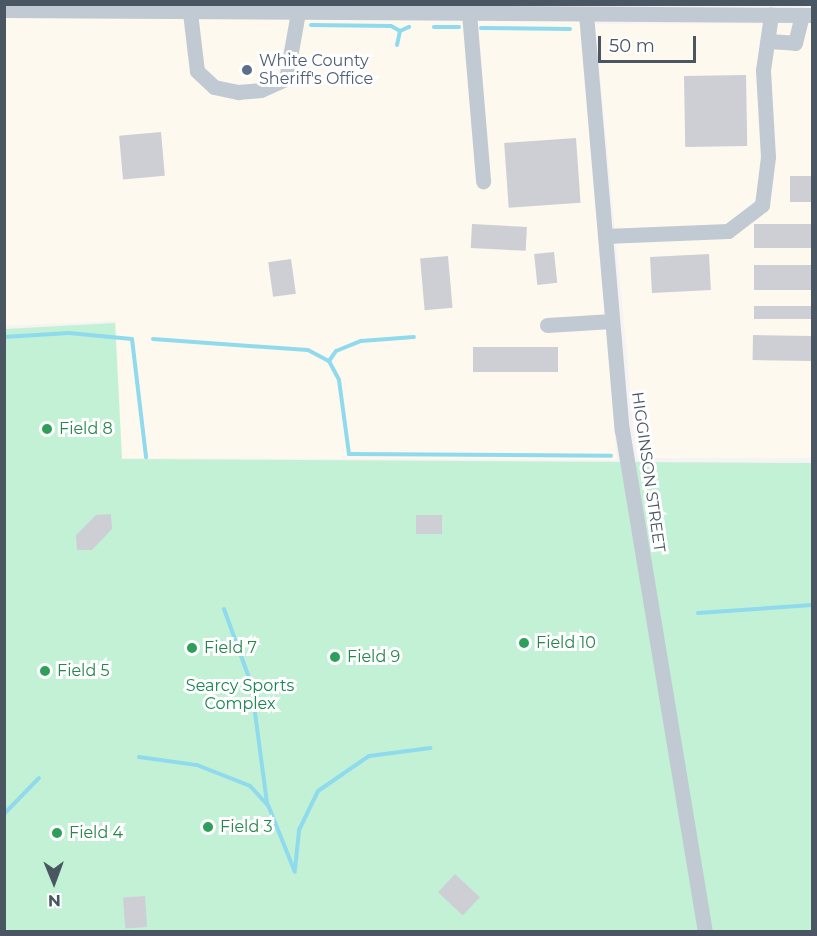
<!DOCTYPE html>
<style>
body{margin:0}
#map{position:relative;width:817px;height:936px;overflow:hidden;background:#f5f3f3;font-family:Montserrat,sans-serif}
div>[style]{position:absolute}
.commercial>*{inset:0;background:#fdf9ef}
.green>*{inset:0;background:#c3f1d5}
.stream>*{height:4px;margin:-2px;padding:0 2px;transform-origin:2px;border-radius:2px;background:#90daee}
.building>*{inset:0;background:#cdcfd5;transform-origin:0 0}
.minor>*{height:15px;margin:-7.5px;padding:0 7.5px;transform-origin:7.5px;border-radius:7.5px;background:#c1cad2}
.dots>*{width:16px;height:16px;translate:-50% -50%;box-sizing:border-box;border:3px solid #fff;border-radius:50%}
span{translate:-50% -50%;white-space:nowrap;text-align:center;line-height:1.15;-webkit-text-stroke:6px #fff;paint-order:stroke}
.service-label{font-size:16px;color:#4e5e75}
.left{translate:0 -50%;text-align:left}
.leisure-label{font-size:16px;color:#27864d}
.street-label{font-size:16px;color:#4a5661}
.park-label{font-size:16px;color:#17864f}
.frame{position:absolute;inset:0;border:6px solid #4a5661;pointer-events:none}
.north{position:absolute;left:24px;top:852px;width:60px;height:60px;-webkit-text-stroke:4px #fff;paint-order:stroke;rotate:179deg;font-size:16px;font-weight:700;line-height:24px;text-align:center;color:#4a5661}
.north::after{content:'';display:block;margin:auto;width:21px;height:27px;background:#4a5661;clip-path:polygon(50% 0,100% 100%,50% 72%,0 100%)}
.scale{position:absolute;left:598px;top:36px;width:98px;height:27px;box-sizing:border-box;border:3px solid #4a5661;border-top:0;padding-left:8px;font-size:18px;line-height:21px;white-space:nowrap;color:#4a5661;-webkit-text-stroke:4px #fff;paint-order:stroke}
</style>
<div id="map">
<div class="commercial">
<div style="clip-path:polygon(4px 18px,580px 20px,617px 460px,122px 458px,116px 321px,5px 326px)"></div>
<div style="clip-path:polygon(812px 23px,812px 458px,637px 458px,595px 24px)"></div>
</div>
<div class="green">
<div style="clip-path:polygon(115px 323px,122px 459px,812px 463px,812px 931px,5px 931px,5px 329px)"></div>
</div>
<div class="stream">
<div style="left:311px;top:25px;width:80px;rotate:0.7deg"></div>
<div style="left:391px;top:26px;width:10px;rotate:29deg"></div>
<div style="left:400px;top:31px;width:10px;rotate:-24deg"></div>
<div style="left:434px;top:27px;width:25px"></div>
<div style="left:481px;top:28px;width:89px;rotate:0.6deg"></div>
<div style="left:397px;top:45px;width:14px;rotate:-78deg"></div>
<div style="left:4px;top:337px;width:65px;rotate:-3.5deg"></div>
<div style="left:69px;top:333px;width:63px;rotate:5.4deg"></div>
<div style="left:132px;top:339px;width:119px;rotate:83.2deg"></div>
<div style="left:153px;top:339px;width:155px;rotate:4.1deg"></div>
<div style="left:308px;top:350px;width:24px;rotate:28deg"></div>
<div style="left:329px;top:361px;width:21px;rotate:62deg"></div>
<div style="left:339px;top:380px;width:75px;rotate:82.3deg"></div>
<div style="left:349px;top:454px;width:262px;rotate:0.4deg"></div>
<div style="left:329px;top:361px;width:12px;rotate:-55deg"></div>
<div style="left:336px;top:351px;width:27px;rotate:-22deg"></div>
<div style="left:361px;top:341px;width:53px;rotate:-4.3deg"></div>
<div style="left:224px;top:609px;width:79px;rotate:70deg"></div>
<div style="left:251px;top:683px;width:121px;rotate:82.4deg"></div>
<div style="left:698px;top:613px;width:114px;rotate:-4deg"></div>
<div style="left:139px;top:757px;width:59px;rotate:7.9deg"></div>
<div style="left:197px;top:765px;width:57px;rotate:21.6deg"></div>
<div style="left:250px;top:786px;width:26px;rotate:47deg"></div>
<div style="left:268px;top:805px;width:72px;rotate:68.1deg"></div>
<div style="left:4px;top:814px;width:50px;rotate:-45.8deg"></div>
<div style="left:295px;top:869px;width:39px;rotate:-84deg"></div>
<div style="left:299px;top:830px;width:43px;rotate:-64deg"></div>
<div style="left:318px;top:791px;width:62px;rotate:-34.5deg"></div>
<div style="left:369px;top:756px;width:62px;rotate:-7.5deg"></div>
</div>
<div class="building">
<div style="left:746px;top:75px;width:71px;height:62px;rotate:89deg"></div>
<div style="left:161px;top:132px;width:44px;height:42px;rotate:85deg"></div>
<div style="left:576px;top:138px;width:65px;height:72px;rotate:86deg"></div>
<div style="left:790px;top:176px;width:22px;height:26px"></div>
<div style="left:472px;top:224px;width:55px;height:24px;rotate:3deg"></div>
<div style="left:754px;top:224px;width:58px;height:24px"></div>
<div style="left:554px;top:252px;width:31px;height:20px;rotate:84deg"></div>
<div style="left:709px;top:254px;width:36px;height:59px;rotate:87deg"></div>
<div style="left:448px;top:256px;width:52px;height:28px;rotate:85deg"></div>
<div style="left:291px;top:259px;width:35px;height:23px;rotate:82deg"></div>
<div style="left:754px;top:265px;width:58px;height:25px"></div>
<div style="left:754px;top:306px;width:58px;height:13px"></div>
<div style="left:753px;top:335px;width:59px;height:25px;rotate:1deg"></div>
<div style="left:473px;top:347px;width:85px;height:25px"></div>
<div style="clip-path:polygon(111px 514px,112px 529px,92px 550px,77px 550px,76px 535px,96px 515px)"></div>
<div style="left:416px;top:515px;width:26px;height:19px"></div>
<div style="left:455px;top:874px;width:34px;height:25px;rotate:43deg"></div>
<div style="left:145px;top:896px;width:31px;height:22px;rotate:86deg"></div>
</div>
<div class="minor">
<div style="left:189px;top:4px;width:67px;rotate:83.2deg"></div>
<div style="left:197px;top:71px;width:23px;rotate:43deg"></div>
<div style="left:214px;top:87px;width:25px;rotate:12deg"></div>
<div style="left:238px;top:92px;width:23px;rotate:-5deg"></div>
<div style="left:261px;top:90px;width:27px;rotate:-24deg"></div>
<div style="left:286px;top:79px;width:68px;rotate:-79.8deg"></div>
<div style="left:4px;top:10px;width:808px;rotate:0.35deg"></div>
<div style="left:469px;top:13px;width:169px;rotate:85.2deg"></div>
<div style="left:586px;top:14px;width:418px;rotate:85.1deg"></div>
<div style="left:622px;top:430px;width:509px;rotate:80.61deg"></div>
<div style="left:769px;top:41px;width:26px;rotate:4deg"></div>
<div style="left:795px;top:43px;width:29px;rotate:-76deg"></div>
<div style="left:605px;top:236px;width:123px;rotate:-2.3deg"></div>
<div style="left:728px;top:231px;width:43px;rotate:-37.4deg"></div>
<div style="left:762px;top:205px;width:48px;rotate:-82.9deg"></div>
<div style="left:768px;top:157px;width:87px;rotate:-93.3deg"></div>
<div style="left:763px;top:70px;width:56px;rotate:-81.7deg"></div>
<div style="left:547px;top:325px;width:65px;rotate:-3.5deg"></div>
</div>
<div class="dots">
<div style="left:247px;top:70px;background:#5c6f8a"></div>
<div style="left:47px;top:429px;background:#2e9e5b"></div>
<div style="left:524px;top:643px;background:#2e9e5b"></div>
<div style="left:192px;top:648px;background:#2e9e5b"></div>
<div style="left:335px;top:657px;background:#2e9e5b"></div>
<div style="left:45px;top:671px;background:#2e9e5b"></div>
<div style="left:208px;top:827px;background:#2e9e5b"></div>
<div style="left:57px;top:833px;background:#2e9e5b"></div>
</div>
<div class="service-label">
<span class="left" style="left:259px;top:70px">White County<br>Sheriff's Office</span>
</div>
<div class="leisure-label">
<span class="left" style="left:59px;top:429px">Field 8</span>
<span class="left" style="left:536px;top:643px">Field 10</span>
<span class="left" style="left:204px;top:648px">Field 7</span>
<span class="left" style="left:347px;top:657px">Field 9</span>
<span class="left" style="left:57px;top:671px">Field 5</span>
<span class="left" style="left:220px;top:827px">Field 3</span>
<span class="left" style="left:69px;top:833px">Field 4</span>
</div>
<div class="street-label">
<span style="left:648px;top:472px;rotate:82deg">HIGGINSON STREET</span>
</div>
<div class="park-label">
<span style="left:240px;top:695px">Searcy Sports<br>Complex</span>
</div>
<div class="frame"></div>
<div class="north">N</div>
<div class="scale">50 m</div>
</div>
